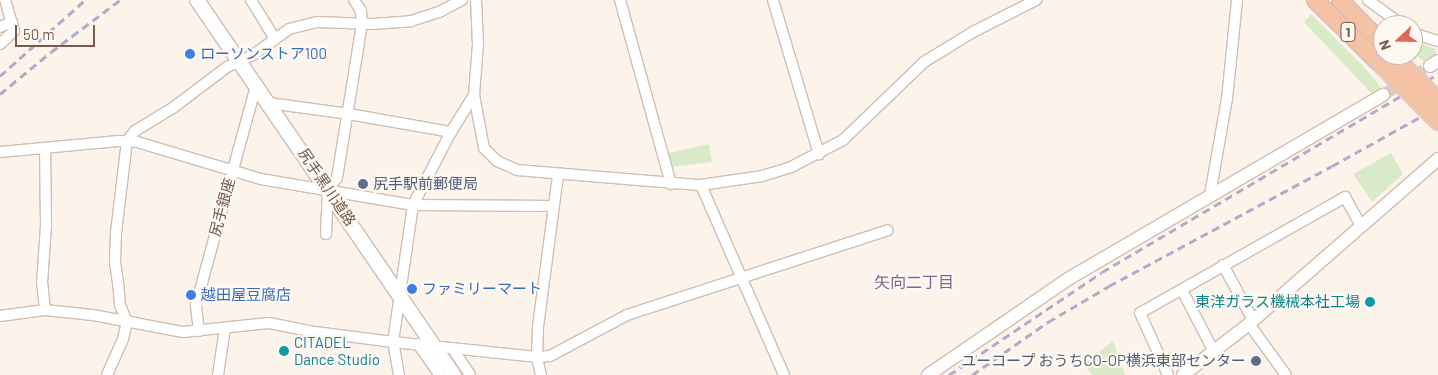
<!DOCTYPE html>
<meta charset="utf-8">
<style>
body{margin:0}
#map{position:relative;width:1438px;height:375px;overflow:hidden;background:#fcf4eb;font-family:Barlow,"Noto Sans JP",sans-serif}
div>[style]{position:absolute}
.green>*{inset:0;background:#d9eac9}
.tertiary-tunnel>*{height:12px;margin-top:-6px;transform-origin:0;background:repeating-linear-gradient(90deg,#dbcdc4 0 12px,transparent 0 18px)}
.roads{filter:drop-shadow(1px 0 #d1bdb3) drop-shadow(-1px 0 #d1bdb3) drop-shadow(0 1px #d1bdb3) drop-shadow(0 -1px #d1bdb3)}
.minor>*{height:10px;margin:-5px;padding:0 5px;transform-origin:5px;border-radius:5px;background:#fff}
.tertiary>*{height:12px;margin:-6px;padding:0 6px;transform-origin:6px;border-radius:6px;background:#fff}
.secondary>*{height:14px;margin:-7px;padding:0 7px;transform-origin:7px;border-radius:7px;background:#fff}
.trunk>*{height:16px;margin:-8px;padding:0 8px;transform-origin:8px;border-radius:8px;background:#f5c2a6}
.rail>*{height:3px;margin-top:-1.5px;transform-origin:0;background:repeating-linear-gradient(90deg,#b6a8c7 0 8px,transparent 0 13px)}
.bridges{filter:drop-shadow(1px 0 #d9d1cd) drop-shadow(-1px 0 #d9d1cd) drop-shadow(0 1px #d9d1cd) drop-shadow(0 -1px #d9d1cd)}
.trunk-bridge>*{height:16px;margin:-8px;padding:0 8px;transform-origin:8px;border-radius:8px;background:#f5c2a6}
.dots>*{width:14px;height:14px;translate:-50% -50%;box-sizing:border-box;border:2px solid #fef8f2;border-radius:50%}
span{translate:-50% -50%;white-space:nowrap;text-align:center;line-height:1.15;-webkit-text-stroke:4.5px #fef8f2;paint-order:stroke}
.shield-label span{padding:1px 4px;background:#fef8f2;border:1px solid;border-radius:4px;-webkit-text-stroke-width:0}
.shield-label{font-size:14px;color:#77594e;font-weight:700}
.shop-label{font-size:15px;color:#366cbe}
.left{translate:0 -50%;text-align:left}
.service-label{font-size:15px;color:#4e5e75}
.right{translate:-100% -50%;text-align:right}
.street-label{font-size:15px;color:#77594e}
.culture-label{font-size:15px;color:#0d838f}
.neighbourhood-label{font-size:16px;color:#806692}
.north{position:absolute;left:1373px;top:15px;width:50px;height:50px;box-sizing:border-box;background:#fef8f2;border:1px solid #c8b8b0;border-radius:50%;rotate:249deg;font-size:14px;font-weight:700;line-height:20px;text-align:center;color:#77594e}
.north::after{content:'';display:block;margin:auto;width:18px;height:22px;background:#e16855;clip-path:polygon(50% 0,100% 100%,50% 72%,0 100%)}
.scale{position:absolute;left:15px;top:25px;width:80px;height:22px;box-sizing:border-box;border:2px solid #77594e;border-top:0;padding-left:6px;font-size:15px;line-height:18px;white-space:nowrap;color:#77594e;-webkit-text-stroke:4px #fef8f2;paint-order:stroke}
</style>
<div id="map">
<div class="green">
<div style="clip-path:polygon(1311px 14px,1361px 64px,1381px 87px,1372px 94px,1304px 22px)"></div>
<div style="clip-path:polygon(1413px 41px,1434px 48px,1437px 55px,1425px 62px,1413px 53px)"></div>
<div style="clip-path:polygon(709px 144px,712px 162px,672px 167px,668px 153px)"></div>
<div style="clip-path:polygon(1391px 153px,1403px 174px,1372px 202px,1353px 174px)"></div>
<div style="clip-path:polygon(1113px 341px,1125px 375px,1092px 375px,1084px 364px)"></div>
</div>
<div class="tertiary-tunnel">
<div style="left:1383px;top:95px;width:55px;rotate:-31.7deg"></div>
</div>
<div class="roads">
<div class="minor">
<div style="left:251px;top:0;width:46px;rotate:58.4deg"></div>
<div style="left:620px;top:0;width:191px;rotate:74.5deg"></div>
<div style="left:773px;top:0;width:161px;rotate:73.4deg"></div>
<div style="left:1368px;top:0;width:42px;rotate:36.3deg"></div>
<div style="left:0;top:27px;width:13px;rotate:-23deg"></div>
<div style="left:1413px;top:33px;width:26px;rotate:18deg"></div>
<div style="left:0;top:44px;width:19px;rotate:-43deg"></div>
<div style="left:14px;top:31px;width:32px;rotate:-106deg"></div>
<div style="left:474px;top:95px;width:54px;rotate:79.3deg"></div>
<div style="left:484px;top:148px;width:18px;rotate:45deg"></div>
<div style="left:497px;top:161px;width:22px;rotate:24deg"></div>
<div style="left:517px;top:170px;width:185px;rotate:4.7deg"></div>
<div style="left:701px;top:185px;width:62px;rotate:-8.4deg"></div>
<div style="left:762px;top:176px;width:30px;rotate:-17deg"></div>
<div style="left:791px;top:167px;width:59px;rotate:-27.4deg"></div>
<div style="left:843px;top:140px;width:112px;rotate:-43.9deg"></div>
<div style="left:924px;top:62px;width:57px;rotate:-31.5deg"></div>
<div style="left:973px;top:32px;width:71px;rotate:-26.9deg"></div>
<div style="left:269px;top:103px;width:81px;rotate:7.8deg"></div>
<div style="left:349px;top:114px;width:104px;rotate:10deg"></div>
<div style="left:0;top:152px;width:119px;rotate:-5.3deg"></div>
<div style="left:118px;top:141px;width:19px;rotate:3deg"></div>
<div style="left:137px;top:142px;width:129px;rotate:16.6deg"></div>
<div style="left:261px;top:179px;width:154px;rotate:9.7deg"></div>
<div style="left:413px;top:205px;width:141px;rotate:0.4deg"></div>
<div style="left:701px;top:185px;width:207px;rotate:66.4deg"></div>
<div style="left:1210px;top:195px;width:97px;rotate:-80deg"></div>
<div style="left:1227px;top:99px;width:100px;rotate:-84.2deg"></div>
<div style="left:326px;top:234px;width:45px;rotate:-87.5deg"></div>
<div style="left:328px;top:189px;width:14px;rotate:-51deg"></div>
<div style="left:337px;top:178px;width:157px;rotate:-80.8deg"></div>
<div style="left:362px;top:23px;width:12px;rotate:-95deg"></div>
<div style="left:361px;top:11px;width:13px;rotate:-122deg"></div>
<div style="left:1223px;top:265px;width:63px;rotate:61.4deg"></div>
<div style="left:1182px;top:290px;width:70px;rotate:62.7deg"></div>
<div style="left:45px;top:310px;width:27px;rotate:-96deg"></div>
<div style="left:42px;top:283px;width:57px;rotate:-86deg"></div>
<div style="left:46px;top:226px;width:78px;rotate:-90.7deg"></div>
<div style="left:0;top:316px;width:45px;rotate:-7.6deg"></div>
<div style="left:45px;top:310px;width:48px;rotate:5.9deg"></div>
<div style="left:93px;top:315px;width:92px;rotate:10.7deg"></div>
<div style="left:183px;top:332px;width:86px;rotate:-6deg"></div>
<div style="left:269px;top:323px;width:47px;rotate:11.1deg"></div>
<div style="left:315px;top:332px;width:79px;rotate:7.3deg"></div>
<div style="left:393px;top:342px;width:145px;rotate:5.9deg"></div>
<div style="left:537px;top:357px;width:13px;rotate:-4deg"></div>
<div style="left:550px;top:356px;width:87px;rotate:-28deg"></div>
<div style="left:627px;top:315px;width:274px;rotate:-18deg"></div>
<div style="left:1249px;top:324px;width:63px;rotate:54deg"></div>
<div style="left:199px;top:331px;width:26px;rotate:-97deg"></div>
<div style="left:196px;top:305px;width:228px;rotate:-74.7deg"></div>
<div style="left:418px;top:344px;width:38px;rotate:55deg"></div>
<div style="left:452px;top:348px;width:32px;rotate:56deg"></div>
<div style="left:107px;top:375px;width:39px;rotate:-66deg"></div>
<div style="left:123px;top:339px;width:17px;rotate:-77deg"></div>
<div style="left:127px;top:322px;width:18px;rotate:-112deg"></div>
<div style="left:120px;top:305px;width:22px;rotate:-95deg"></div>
<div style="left:118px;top:283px;width:22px;rotate:-98deg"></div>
<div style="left:115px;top:261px;width:28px;rotate:-88deg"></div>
<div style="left:116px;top:233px;width:93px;rotate:-83.2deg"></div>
<div style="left:127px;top:141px;width:13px;rotate:-51deg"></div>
<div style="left:135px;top:131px;width:46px;rotate:-31.6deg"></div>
<div style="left:174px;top:107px;width:66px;rotate:-37deg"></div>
<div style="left:227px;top:67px;width:29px;rotate:-25deg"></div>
<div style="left:253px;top:55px;width:44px;rotate:-35.8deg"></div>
<div style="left:289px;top:29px;width:29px;rotate:-14deg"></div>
<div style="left:317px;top:22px;width:55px;rotate:2.1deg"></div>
<div style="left:372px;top:24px;width:39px;rotate:-4deg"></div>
<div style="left:411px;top:21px;width:29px;rotate:-18deg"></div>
<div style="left:439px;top:12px;width:26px;rotate:-28deg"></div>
<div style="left:218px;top:375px;width:48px;rotate:-81.5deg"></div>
<div style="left:399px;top:375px;width:34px;rotate:-100deg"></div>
<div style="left:393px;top:342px;width:138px;rotate:-81.7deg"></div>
<div style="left:413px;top:205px;width:82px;rotate:-62.5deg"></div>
<div style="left:451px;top:132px;width:44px;rotate:-58.1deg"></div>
<div style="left:474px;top:95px;width:51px;rotate:-85.5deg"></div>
<div style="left:478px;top:44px;width:44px;rotate:-92.6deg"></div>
<div style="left:541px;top:375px;width:18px;rotate:-103deg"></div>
<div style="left:537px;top:357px;width:30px;rotate:-88deg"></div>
<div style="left:538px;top:327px;width:153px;rotate:-82.5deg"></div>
<div style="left:1168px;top:375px;width:68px;rotate:-114.3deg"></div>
<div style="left:1140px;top:313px;width:236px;rotate:-29.5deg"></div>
<div style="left:1345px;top:197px;width:33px;rotate:61deg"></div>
</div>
<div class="tertiary">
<div style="left:1430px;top:66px;width:9px;rotate:-32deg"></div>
<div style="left:928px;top:375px;width:170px;rotate:-34.4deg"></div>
<div style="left:1068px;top:279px;width:365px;rotate:-30.3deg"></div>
<div style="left:1183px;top:375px;width:83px;rotate:-37.7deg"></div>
<div style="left:1249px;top:324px;width:251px;rotate:-41.1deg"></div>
</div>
<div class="secondary">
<div style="left:197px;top:0;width:455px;rotate:55.6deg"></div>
</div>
<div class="trunk">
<div style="left:1315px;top:0;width:93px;rotate:44.6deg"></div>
<div style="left:1340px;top:0;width:62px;rotate:45.7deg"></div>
</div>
</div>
<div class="rail">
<div style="left:0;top:76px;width:114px;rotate:-41.8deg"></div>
<div style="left:0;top:94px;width:66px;rotate:-39.5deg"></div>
<div style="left:51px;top:52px;width:86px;rotate:-37deg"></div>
<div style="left:949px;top:375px;width:184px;rotate:-33.9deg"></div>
<div style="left:1102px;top:272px;width:390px;rotate:-30.5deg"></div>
<div style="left:972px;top:375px;width:93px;rotate:-34.9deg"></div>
<div style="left:1048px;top:322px;width:71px;rotate:-30.5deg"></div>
<div style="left:1109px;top:286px;width:253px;rotate:-28.3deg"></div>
<div style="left:1332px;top:166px;width:121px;rotate:-29.1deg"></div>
</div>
<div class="bridges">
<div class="trunk-bridge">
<div style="left:1397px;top:59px;width:58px;rotate:45deg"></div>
<div style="left:1381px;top:65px;width:81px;rotate:45deg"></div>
</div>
</div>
<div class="dots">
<div style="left:190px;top:54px;background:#3f7fe0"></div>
<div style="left:363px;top:184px;background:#5c6f8a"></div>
<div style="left:412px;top:289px;background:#3f7fe0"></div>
<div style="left:191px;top:295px;background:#3f7fe0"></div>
<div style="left:1370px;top:302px;background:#0f9aa8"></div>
<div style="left:284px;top:351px;background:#0f9aa8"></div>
<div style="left:1256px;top:361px;background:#5c6f8a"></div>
</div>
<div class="shield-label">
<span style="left:1348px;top:32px">1</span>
</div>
<div class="shop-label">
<span class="left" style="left:200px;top:54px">ローソンストア100</span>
<span class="left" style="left:422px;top:289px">ファミリーマート</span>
<span class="left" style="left:201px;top:295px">越田屋豆腐店</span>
</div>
<div class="service-label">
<span class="left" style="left:373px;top:184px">尻手駅前郵便局</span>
<span class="right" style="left:1246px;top:361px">ユーコープ おうちCO-OP横浜東部センター</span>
</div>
<div class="street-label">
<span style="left:327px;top:187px;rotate:56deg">尻手黒川道路</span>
<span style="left:222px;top:207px;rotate:-75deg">尻手銀座</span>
</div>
<div class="culture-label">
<span class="right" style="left:1360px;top:302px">東洋ガラス機械本社工場</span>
<span class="left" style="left:294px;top:351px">CITADEL<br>Dance Studio</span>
</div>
<div class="neighbourhood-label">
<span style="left:914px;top:282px">矢向二丁目</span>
</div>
<div class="north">N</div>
<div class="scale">50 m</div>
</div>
